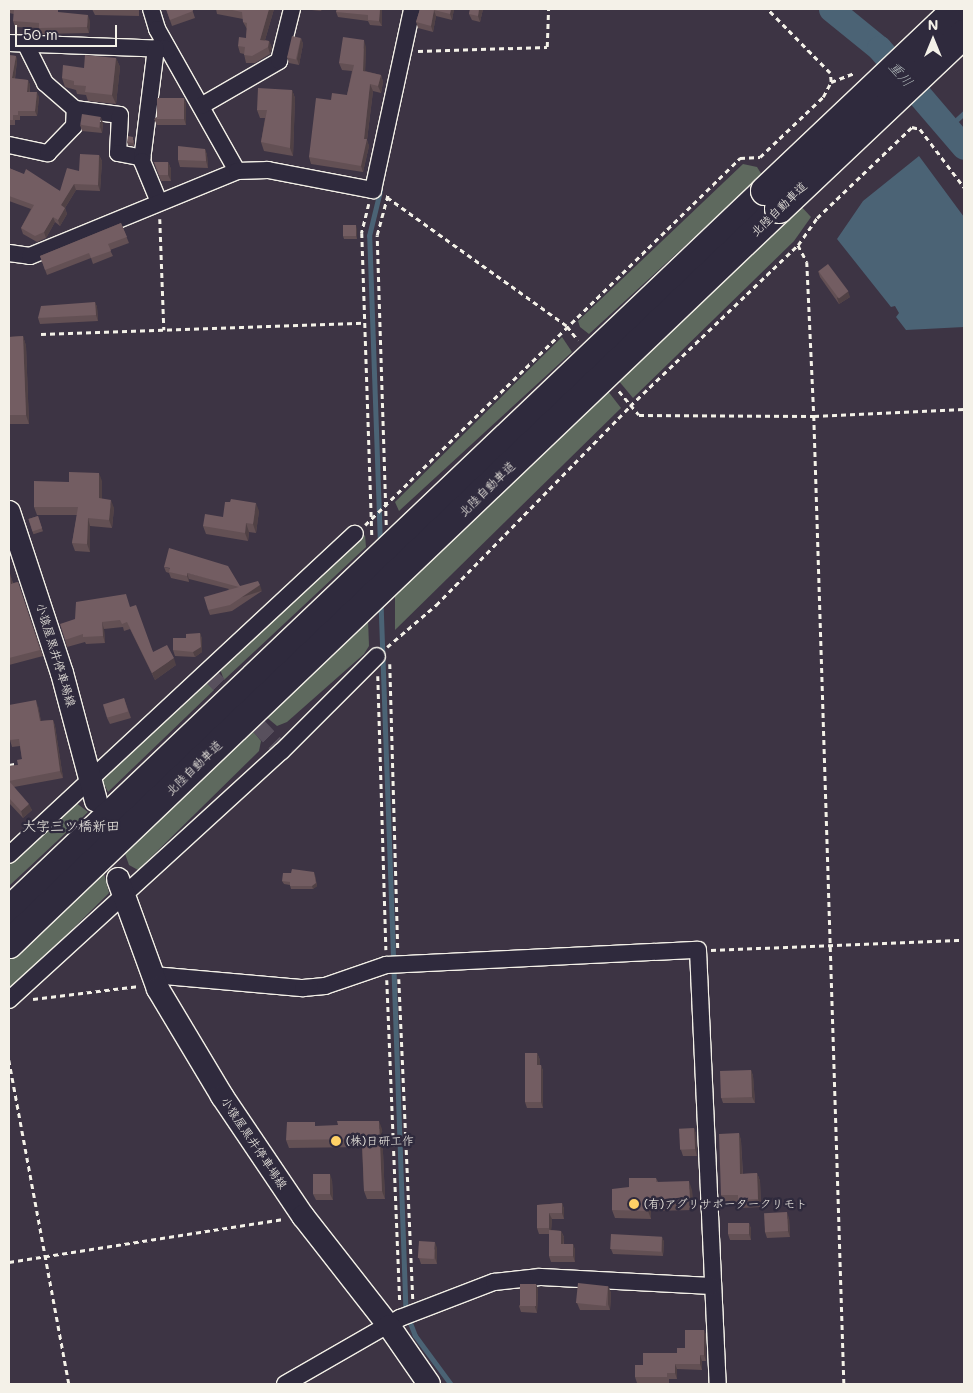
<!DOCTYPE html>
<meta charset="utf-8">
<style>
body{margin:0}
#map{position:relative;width:973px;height:1393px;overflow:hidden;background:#3d3444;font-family:Mali,"Klee One",sans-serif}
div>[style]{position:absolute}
.green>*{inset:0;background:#5e695e}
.water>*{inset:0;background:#4b6375}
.stream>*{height:4.5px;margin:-2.25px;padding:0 2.25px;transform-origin:2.25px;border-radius:2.25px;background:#4b6375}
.river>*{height:25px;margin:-12.5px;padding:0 12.5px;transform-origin:12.5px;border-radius:12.5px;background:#4b6375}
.street-tunnel>*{height:16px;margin-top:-8px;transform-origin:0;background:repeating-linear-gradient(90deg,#58505d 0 16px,transparent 0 24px)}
.path>*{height:2.5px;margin-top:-1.25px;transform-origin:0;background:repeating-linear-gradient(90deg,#f4f1e8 0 5px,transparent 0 9px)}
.roads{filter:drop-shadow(1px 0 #f4f1e8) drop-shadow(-1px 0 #f4f1e8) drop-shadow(0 1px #f4f1e8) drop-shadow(0 -1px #f4f1e8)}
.street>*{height:16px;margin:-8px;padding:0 8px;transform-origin:8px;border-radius:8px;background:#2f2a3d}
.secondary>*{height:22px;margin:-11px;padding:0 11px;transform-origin:11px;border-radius:11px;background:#2f2a3d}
.highway>*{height:28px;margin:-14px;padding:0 14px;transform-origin:14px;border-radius:14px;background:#2f2a3d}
.bridges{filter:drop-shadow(1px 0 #f4f1e8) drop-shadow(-1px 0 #f4f1e8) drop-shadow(0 1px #f4f1e8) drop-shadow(0 -1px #f4f1e8)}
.highway-bridge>*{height:28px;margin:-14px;padding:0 14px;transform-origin:14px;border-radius:14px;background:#2f2a3d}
.wall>*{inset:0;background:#635054;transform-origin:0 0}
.shaded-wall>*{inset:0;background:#504145;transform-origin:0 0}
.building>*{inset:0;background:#735d62;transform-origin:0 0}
.dots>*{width:14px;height:14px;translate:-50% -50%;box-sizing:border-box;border:2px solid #2f2a3d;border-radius:50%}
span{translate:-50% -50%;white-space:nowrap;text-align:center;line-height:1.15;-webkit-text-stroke:5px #2f2a3d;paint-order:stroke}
.street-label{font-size:12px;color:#f4f1e8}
.poi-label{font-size:12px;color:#f4f1e8}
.left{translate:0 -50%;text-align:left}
.water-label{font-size:14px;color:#b0b8ba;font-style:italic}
.neighbourhood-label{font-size:14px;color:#f4f1e8}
.frame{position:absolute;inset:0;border:10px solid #f4f1e8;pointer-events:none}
.north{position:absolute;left:908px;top:15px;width:50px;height:50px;-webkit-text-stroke:4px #2f2a3d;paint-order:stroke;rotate:0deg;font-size:14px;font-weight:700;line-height:20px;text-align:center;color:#f4f1e8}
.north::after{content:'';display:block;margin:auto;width:18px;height:22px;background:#f4f1e8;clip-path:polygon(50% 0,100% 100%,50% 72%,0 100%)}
.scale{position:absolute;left:15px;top:25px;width:102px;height:22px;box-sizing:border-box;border:2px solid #f4f1e8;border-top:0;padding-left:6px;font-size:15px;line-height:18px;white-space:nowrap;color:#f4f1e8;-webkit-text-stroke:4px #2f2a3d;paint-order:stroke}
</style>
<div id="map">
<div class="green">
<div style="clip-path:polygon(743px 164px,757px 167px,762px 175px,589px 334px,580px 327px,578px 321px)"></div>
<div style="clip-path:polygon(798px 203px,811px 217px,794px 241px,633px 398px,618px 380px)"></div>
<div style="clip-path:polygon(562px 337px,572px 352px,399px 511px,395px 502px)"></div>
<div style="clip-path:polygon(607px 390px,621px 408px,395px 630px,395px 590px)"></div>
<div style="clip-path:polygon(365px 535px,366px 547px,224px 680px,220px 669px)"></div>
<div style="clip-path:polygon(368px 619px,369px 646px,364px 654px,287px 722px,277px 726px,264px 715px)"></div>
<div style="clip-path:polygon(208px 681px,214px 690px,108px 792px,101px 778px)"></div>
<div style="clip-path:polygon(253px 731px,261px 741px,259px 751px,138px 870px,129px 865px,123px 848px)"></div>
<div style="clip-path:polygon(75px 802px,88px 812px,9px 886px,9px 862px)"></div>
<div style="clip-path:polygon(103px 869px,109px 893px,9px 992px,9px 960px)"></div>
</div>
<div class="water">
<div style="clip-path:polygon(919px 156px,964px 217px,964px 327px,906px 330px,896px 317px,899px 313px,895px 306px,891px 307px,837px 239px,863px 201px)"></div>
</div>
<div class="stream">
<div style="left:949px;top:127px;width:21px;rotate:-43deg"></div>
<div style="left:380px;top:545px;width:309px;rotate:-92deg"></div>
<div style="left:369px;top:236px;width:46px;rotate:-76.3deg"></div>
<div style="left:381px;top:602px;width:710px;rotate:87.98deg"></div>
<div style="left:409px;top:1319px;width:17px;rotate:69deg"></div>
<div style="left:415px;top:1335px;width:61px;rotate:53.7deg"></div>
</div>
<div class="river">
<div style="left:831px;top:9px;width:62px;rotate:39.1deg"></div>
<div style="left:879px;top:48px;width:130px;rotate:49.4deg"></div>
</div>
<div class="street-tunnel">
<div style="left:208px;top:673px;width:108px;rotate:46.5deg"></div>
</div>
<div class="path">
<div style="left:418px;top:51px;width:129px;rotate:-1.8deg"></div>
<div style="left:547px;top:47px;width:38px;rotate:-88deg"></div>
<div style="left:831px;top:82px;width:25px;rotate:-21deg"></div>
<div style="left:387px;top:197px;width:221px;rotate:35.6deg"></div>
<div style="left:567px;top:326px;width:18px;rotate:52deg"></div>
<div style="left:369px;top:204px;width:30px;rotate:104deg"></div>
<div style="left:362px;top:233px;width:304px;rotate:88.1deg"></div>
<div style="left:160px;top:219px;width:111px;rotate:87.9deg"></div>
<div style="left:798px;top:245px;width:19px;rotate:62deg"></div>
<div style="left:807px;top:262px;width:154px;rotate:87.4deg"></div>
<div style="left:814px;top:416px;width:968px;rotate:88.22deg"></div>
<div style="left:41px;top:334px;width:323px;rotate:-2deg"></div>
<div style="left:619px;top:391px;width:31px;rotate:50deg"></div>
<div style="left:639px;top:415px;width:175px;rotate:0.3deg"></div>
<div style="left:814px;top:416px;width:150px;rotate:-2.7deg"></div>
<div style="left:365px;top:525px;width:525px;rotate:-44.38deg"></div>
<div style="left:740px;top:158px;width:20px;rotate:-3deg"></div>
<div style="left:760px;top:157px;width:87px;rotate:-43.6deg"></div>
<div style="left:823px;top:97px;width:17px;rotate:-62deg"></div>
<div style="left:831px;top:82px;width:9px;rotate:-96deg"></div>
<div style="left:830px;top:73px;width:90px;rotate:-134.5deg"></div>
<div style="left:386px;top:525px;width:290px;rotate:-91.8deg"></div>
<div style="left:377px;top:235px;width:42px;rotate:-75deg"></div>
<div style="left:387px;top:647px;width:65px;rotate:-40.6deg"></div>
<div style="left:436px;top:605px;width:278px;rotate:-45.7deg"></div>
<div style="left:630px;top:406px;width:233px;rotate:-43.8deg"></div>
<div style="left:798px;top:245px;width:33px;rotate:-55deg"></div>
<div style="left:817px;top:218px;width:132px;rotate:-43.8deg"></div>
<div style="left:912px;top:127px;width:8px;rotate:14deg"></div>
<div style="left:920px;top:129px;width:73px;rotate:52.8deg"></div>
<div style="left:390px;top:664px;width:287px;rotate:88.4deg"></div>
<div style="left:378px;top:676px;width:274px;rotate:88.3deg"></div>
<div style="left:9px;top:765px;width:11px;rotate:-10deg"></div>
<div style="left:711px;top:950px;width:253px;rotate:-2.3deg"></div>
<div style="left:399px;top:979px;width:320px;rotate:87.5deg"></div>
<div style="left:387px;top:980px;width:322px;rotate:87.7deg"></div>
<div style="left:33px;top:999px;width:107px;rotate:-7deg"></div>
<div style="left:9px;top:1060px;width:330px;rotate:79.5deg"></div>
<div style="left:9px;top:1262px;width:278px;rotate:-8.9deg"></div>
</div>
<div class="roads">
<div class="street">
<div style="left:151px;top:9px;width:21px;rotate:73deg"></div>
<div style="left:157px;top:29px;width:163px;rotate:60.6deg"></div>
<div style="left:9px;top:43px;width:159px;rotate:2.2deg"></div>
<div style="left:25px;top:43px;width:45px;rotate:63.4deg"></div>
<div style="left:45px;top:83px;width:40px;rotate:41deg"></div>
<div style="left:75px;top:109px;width:45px;rotate:7.6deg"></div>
<div style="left:120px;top:115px;width:38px;rotate:93deg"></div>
<div style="left:118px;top:153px;width:25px;rotate:11deg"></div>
<div style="left:156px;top:48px;width:114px;rotate:97.1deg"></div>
<div style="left:142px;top:161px;width:44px;rotate:67.5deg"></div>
<div style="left:201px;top:106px;width:90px;rotate:-30deg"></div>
<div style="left:279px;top:61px;width:54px;rotate:-76deg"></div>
<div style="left:9px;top:145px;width:40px;rotate:12deg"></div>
<div style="left:48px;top:153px;width:37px;rotate:-46deg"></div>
<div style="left:74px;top:126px;width:17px;rotate:-87deg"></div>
<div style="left:9px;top:253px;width:21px;rotate:8deg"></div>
<div style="left:30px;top:256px;width:224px;rotate:-22.3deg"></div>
<div style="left:237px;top:171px;width:31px;rotate:-2deg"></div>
<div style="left:268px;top:170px;width:107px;rotate:10.8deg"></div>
<div style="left:373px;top:190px;width:185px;rotate:-77.8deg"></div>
<div style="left:9px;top:855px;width:472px;rotate:-42.9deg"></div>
<div style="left:153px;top:975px;width:151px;rotate:5deg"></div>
<div style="left:303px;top:988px;width:22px;rotate:-5deg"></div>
<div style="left:325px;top:986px;width:65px;rotate:-19deg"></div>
<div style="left:386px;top:965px;width:312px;rotate:-2.8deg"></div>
<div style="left:698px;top:950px;width:434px;rotate:87.4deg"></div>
<div style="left:9px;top:1000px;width:369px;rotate:-42.4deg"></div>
<div style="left:282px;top:751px;width:134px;rotate:-45deg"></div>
<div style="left:285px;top:1384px;width:133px;rotate:-29.9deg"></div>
<div style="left:400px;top:1318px;width:101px;rotate:-21deg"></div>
<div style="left:494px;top:1282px;width:46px;rotate:-6.2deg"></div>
<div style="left:540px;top:1277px;width:173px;rotate:3deg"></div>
</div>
<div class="secondary">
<div style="left:9px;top:512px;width:169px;rotate:71.8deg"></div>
<div style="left:62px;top:673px;width:132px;rotate:75.1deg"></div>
<div style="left:118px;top:879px;width:117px;rotate:70deg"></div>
<div style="left:158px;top:989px;width:125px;rotate:59.1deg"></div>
<div style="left:222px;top:1096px;width:145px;rotate:56deg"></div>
<div style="left:303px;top:1216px;width:140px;rotate:52deg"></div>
<div style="left:389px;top:1326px;width:70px;rotate:55.4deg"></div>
</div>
<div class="highway">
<div style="left:9px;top:911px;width:1044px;rotate:-43.6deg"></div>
<div style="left:9px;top:944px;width:1064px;rotate:-43.67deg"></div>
</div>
</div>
<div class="bridges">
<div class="highway-bridge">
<div style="left:765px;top:191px;width:265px;rotate:-43.5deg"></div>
<div style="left:779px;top:209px;width:255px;rotate:-43.4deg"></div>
</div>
</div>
<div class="wall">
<div style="clip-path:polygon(9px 9px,14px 9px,14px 14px,9px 13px)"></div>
<div style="clip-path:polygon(92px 9px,139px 9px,139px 16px,95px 15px)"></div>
<div style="clip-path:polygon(166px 9px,192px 9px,195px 18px,172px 26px)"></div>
<div style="clip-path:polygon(216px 9px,274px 9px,265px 40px,269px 41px,272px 48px,270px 54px,255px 63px,246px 63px,244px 54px,240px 53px,238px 46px,246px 38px,247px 29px,243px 22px,243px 19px,217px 14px)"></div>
<div style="clip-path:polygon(302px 9px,322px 9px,321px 11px)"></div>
<div style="clip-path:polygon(337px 9px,382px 9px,382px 26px,370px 25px,368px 21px,338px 17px,336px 12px)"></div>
<div style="clip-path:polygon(420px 9px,454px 9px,452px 20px,436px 16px,433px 32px,418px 28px,416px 22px)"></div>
<div style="clip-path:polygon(470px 9px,483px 9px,480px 22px,472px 20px,469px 14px)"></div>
<div style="clip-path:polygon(60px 13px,90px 21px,89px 33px,41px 34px,39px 28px,15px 27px,13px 21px)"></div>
<div style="clip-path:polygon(301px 38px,303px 44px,299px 65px,289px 63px,287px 57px)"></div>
<div style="clip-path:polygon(366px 47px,365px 71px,381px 75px,383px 82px,381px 93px,373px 91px,367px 140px,369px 146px,363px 172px,311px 164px,309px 157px,331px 100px,347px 95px,352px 71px,342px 70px,339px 63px)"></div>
<div style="clip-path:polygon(9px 55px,16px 56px,17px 61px,15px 79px,28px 80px,30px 85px,30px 92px,39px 97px,37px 116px,20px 116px,20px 120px,15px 120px,15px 125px,9px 125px)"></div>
<div style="clip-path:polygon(116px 58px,120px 67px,116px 104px,88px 101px,86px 95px,77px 94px,76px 90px,65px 87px,62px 78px,84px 68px)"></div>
<div style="clip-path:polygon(292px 90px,295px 98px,293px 156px,264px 151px,261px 142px,265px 118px,260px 118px,257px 110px)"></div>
<div style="clip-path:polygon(184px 98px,186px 104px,186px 125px,157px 125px,154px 119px)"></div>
<div style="clip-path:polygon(103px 123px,102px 133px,82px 131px,80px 125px)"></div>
<div style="clip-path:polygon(134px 140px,134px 146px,128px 145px,127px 142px)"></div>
<div style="clip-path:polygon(205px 149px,207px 155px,208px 168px,180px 167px,178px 160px)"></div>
<div style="clip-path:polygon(99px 155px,102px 161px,100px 191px,76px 190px,65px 208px,67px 214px,60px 226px,55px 222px,46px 238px,37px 242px,23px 234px,21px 228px,31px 209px,9px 201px,9px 168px,60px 191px,79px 171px)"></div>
<div style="clip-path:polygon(154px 162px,168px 162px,171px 169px,171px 181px,161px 181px)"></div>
<div style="clip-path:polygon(121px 223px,129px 243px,110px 250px,113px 256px,93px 264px,91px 258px,47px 275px,40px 256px)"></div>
<div style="clip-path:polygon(357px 229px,357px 239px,344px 239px,343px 236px)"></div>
<div style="clip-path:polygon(818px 271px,850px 297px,839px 304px,820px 277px)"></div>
<div style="clip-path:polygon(95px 302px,97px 307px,98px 321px,40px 324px,38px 318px)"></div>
<div style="clip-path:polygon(23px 336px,26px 346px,29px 424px,9px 424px,9px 337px)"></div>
<div style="clip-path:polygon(102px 481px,102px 499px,114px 508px,112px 528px,90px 526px,90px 552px,75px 551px,72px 543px,77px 515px,37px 515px,34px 507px,69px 482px)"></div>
<div style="clip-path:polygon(259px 511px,256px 533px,249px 532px,248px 541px,206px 534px,203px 526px,223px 517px)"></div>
<div style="left:38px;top:516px;width:16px;height:10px;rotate:72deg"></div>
<div style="clip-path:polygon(164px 567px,240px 586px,262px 591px,232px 611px,210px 615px,208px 610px,229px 589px,189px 579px,189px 582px,171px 578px,169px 573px,166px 572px)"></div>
<div style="clip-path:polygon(9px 573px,12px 580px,13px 583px,18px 582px,43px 656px,9px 665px)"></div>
<div style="clip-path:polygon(131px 607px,153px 652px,176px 665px,155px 680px,130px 629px,124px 631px,123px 627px,104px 629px,105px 643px,86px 644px,85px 642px,67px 647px,65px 640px)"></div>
<div style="clip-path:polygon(200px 633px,202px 639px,202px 652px,195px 657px,175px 656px,173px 650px,186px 638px)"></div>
<div style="clip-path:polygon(124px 698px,131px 718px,110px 724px,107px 718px)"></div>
<div style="clip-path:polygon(38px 706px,41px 721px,53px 720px,55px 726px,63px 778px,14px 787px,32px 810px,23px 818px,9px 803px,9px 766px,18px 765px,22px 759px,20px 746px,12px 747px,10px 740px)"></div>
<div style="clip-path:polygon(315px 875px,317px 886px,313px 889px,291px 889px,290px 885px,284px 884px,282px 881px)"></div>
<div style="clip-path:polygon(537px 1053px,540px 1060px,540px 1065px,541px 1065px,543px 1071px,543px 1108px,527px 1108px,525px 1102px)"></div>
<div style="clip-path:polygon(751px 1070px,753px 1076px,755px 1103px,723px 1103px,721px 1097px)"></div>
<div style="clip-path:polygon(316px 1126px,382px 1129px,385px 1199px,367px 1199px,364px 1191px,362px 1147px,289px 1148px,286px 1140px)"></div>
<div style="clip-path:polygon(694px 1128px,696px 1134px,697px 1156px,683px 1156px,681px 1150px)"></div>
<div style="clip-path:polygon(739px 1133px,741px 1141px,743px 1174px,757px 1173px,760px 1181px,761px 1207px,741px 1208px,739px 1203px,724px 1203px,721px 1195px)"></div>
<div style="clip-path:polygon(656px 1178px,658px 1182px,692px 1190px,693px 1210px,651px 1211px,651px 1219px,615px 1218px,612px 1210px,629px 1187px)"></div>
<div style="clip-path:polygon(332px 1180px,333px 1200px,316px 1200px,313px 1194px)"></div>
<div style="clip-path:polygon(562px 1203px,564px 1209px,564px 1219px,552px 1219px,551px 1230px,561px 1231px,564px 1237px,564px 1244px,573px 1244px,575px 1250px,575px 1262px,551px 1262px,549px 1256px,549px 1234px,539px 1234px,537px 1228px,537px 1205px)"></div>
<div style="clip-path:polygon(789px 1218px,790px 1237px,767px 1238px,765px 1232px)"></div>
<div style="clip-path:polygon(749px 1223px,751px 1229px,751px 1240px,730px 1240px,728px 1234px)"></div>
<div style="clip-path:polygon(662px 1237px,664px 1242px,663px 1256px,613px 1254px,611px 1249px)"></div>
<div style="clip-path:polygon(437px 1248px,437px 1264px,421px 1264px,419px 1258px)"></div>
<div style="clip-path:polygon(536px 1284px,538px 1290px,537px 1313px,521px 1312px,519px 1306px)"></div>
<div style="clip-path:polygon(608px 1286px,611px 1293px,610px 1310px,580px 1310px,577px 1303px)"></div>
<div style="clip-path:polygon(704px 1330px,706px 1335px,706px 1361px,702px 1361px,702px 1370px,677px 1369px,677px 1379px,669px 1379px,669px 1383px,637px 1383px,635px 1377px,643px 1365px,677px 1353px,685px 1348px)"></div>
</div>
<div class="shaded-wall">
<div style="clip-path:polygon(269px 9px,274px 9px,263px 47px,260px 40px)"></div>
<div style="clip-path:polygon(380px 9px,382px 9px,382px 26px,379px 21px)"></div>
<div style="clip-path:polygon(451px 9px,454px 9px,452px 20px,450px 14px)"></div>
<div style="clip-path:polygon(479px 9px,483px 9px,480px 22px,478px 16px)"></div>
<div style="clip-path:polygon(434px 10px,436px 16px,433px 32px,431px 26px)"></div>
<div style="clip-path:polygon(88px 15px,90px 21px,89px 33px,87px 27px)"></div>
<div style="clip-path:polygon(301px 38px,303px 44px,299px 65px,297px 59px)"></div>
<div style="clip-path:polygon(364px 40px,366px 47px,365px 78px,363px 71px)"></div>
<div style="clip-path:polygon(269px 41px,272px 48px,270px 54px,268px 47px)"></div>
<div style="clip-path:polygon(16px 56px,17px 61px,14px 83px,12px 78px)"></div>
<div style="clip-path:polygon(116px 58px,120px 67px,116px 104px,112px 95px)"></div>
<div style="clip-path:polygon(381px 75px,383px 82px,381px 93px,378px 86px)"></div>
<div style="clip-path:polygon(28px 80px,30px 85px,29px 97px,27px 92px)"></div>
<div style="clip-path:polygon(370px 84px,373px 91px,367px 140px,369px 146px,363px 172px,361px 166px)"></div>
<div style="clip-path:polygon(292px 90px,295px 98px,293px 156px,290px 148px)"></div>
<div style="clip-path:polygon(37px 92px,39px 97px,37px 116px,35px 111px)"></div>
<div style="clip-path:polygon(184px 98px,186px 104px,186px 125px,184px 119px)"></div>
<div style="clip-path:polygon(101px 117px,103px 123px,102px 133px,100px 127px)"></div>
<div style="clip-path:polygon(205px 149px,207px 155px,208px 168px,206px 161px)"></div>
<div style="clip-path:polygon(99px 155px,102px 161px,100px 191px,98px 185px)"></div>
<div style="clip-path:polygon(168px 162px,171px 169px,171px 181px,168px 175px)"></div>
<div style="clip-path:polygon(74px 184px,76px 190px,63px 211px,61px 205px)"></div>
<div style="clip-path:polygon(65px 208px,67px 214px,60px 226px,58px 220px)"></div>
<div style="clip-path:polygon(53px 217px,55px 222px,46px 238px,44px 232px)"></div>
<div style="clip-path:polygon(356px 225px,357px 229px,357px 239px,356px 236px)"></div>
<div style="clip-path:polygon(848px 291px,850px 297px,839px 304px,837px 298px)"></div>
<div style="clip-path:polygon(95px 302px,97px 307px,98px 321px,96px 315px)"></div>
<div style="clip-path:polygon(23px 336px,26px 346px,29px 424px,26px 415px)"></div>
<div style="clip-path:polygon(99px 473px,102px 481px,102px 506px,99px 498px)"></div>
<div style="clip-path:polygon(111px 500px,114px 508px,112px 528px,109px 520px)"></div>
<div style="clip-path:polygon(256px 503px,259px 511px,256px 533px,253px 524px)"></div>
<div style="clip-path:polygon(88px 518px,90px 526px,90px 552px,87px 544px)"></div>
<div style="clip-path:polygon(246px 523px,249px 532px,248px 541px,245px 533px)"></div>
<div style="clip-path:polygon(10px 573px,12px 580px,13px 591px,11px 584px)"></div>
<div style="clip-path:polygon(187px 573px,189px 579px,189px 582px,187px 576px)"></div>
<div style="left:260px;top:585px;width:6px;height:36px;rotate:72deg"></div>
<div style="clip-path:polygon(102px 622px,104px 629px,105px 643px,103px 636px)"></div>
<div style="clip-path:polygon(200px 633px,202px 639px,202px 652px,195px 657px,193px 652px)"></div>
<div style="clip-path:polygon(174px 658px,176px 665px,155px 680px,152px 673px)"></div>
<div style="clip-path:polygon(36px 700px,38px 706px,42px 728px,40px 721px)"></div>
<div style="clip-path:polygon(53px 720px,55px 726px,63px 778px,60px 771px)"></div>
<div style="clip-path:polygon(29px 804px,32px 810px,23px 818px,21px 811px)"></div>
<div style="clip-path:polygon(314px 872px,317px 886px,313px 889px,312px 886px)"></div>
<div style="clip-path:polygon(537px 1053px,540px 1060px,540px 1071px,537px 1065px)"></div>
<div style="clip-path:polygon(541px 1065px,543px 1071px,543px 1108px,541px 1102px)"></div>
<div style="clip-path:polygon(751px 1070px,753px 1076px,755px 1103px,752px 1097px)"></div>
<div style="clip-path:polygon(379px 1121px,382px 1129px,385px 1199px,382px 1191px)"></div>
<div style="clip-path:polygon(694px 1128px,696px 1134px,697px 1156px,695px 1149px)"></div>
<div style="clip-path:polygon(739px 1133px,741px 1141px,743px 1182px,740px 1174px)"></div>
<div style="clip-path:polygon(757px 1173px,760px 1181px,761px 1207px,758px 1199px)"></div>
<div style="clip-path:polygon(330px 1174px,332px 1180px,333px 1200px,330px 1194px)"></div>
<div style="clip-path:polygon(689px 1181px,692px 1190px,693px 1210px,690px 1202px)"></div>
<div style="clip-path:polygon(562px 1203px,564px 1209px,564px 1219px,562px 1213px)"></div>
<div style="clip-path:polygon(648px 1203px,651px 1211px,651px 1219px,648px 1211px)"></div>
<div style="clip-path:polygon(787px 1212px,789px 1218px,790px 1237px,788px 1231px)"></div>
<div style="clip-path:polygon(549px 1213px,552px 1219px,551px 1234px,549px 1228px)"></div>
<div style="clip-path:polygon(749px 1223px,751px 1229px,751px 1240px,749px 1234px)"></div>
<div style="clip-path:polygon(561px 1231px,564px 1237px,563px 1250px,561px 1244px)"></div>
<div style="clip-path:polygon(662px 1237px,664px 1242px,663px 1256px,662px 1251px)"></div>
<div style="clip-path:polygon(435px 1242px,437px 1248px,437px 1264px,435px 1258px)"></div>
<div style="clip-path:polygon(573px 1244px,575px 1250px,575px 1262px,573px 1256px)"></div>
<div style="clip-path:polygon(536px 1284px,538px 1290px,537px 1313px,535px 1307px)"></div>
<div style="clip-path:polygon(608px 1286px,611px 1293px,610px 1310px,608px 1304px)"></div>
<div style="clip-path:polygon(704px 1330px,706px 1335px,706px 1361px,704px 1355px)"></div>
<div style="clip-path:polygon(700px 1355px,702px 1361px,702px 1370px,700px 1364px)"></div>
<div style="clip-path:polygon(675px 1364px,677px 1369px,677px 1379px,675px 1373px)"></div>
</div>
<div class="building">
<div style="clip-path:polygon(14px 9px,58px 9px,58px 12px,88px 15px,87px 27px,39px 28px,39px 23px,13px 21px)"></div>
<div style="clip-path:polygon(166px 9px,192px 9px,193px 11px,170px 20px)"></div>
<div style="clip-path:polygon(227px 9px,269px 9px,260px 40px,269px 41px,268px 47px,252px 56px,244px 55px,245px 47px,238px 46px,239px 37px,246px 38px,247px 23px,243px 22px,242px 12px)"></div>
<div style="clip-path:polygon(337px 9px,380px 9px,379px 21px,368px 20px,368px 15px,336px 12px)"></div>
<div style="clip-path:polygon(420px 9px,451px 9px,450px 14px,434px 10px,431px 26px,416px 22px)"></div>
<div style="clip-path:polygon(470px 9px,479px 9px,478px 16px,469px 14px)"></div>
<div style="left:292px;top:36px;width:9px;height:22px;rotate:13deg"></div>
<div style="clip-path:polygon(343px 37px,364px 40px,363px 71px,381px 75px,378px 86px,370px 84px,364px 139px,367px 139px,361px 166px,309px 157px,316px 98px,331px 100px,332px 93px,347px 95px,354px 65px,339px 63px)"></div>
<div style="clip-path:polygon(9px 55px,16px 56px,12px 78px,28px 80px,27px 92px,37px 92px,35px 111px,18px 111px,18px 115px,13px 115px,13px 120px,9px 120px)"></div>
<div style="clip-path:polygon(85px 55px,116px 58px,112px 95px,85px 92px,86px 86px,74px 85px,74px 81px,62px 78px,63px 65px,84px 68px)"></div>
<div style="clip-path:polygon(258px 88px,292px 90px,290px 148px,261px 142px,267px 110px,257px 110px)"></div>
<div style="left:157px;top:98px;width:27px;height:21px"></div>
<div style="left:82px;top:114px;width:19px;height:11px;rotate:9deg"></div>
<div style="clip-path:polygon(128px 136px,133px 137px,133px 143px,127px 142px)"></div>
<div style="clip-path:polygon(178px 146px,205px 149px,206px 161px,178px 160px)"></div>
<div style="clip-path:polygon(80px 154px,99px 155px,98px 185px,74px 184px,61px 205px,65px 208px,58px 220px,53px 217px,44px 232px,35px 236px,21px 228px,34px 205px,9px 196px,9px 168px,24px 174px,26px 169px,60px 191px,67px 168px,79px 171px)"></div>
<div style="clip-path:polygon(154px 162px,168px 162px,168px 175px,159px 175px)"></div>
<div style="clip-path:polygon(121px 223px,127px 237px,108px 244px,111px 251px,91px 258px,89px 253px,45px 270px,40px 256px)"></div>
<div style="left:356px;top:225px;width:11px;height:13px;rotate:90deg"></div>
<div style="left:828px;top:264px;width:34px;height:12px;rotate:53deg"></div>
<div style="clip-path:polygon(95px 302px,96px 315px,38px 318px,41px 306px)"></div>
<div style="clip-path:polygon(23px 336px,26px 415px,9px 415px,9px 337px)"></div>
<div style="clip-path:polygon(69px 472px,99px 473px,99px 498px,111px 500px,109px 520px,88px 518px,87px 544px,72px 543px,78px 507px,34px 507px,34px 481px,69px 482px)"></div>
<div style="clip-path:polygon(231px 499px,256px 503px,253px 524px,246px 523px,245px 533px,203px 526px,205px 514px,223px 517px,225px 502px,230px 502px)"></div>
<div style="left:38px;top:516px;width:13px;height:10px;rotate:72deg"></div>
<div style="clip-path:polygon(169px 548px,228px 566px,240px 586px,258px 581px,260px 585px,230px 605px,208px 610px,204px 597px,239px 587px,187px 573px,187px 576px,169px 572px,170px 568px,164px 567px)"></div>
<div style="clip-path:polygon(9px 573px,10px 573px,11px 584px,18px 582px,40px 650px,9px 658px)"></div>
<div style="clip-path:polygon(126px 594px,130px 607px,136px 605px,153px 652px,167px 645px,174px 658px,152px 673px,127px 622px,122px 624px,120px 620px,102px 622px,103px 636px,83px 637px,83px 634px,65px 640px,60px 624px,75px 619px,76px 602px)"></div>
<div style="clip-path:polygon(200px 633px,201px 647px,193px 652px,173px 650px,173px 638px,186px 638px,186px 634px)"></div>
<div style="left:124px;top:698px;width:14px;height:22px;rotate:73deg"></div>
<div style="clip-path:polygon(36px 700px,40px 721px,53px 720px,60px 771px,9px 781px,9px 766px,18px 765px,17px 760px,22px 759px,19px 739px,10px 740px,9px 732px,9px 705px)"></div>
<div style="clip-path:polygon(9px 781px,29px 804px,21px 811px,9px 798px)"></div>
<div style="clip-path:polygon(292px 869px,314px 872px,316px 883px,312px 886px,290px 886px,290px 882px,282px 881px,283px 873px,291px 873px)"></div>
<div style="clip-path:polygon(525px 1053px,537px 1053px,537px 1065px,541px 1065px,541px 1102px,525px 1102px)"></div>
<div style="left:751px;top:1070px;width:27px;height:31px;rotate:88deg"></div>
<div style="clip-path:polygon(337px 1121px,379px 1121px,382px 1191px,364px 1191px,362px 1139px,286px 1140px,287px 1122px,315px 1122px,315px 1126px,338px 1125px)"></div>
<div style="left:694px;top:1128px;width:21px;height:15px;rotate:87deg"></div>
<div style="clip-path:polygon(739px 1133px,740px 1174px,757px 1173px,758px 1199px,738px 1200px,738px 1195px,721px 1195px,719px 1134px)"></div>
<div style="left:313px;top:1174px;width:17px;height:20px"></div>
<div style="clip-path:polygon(629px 1178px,656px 1178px,656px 1182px,689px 1181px,690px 1202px,648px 1203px,648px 1211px,612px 1210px,612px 1189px,629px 1187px)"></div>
<div style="clip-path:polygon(562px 1203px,562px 1213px,549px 1213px,549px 1228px,537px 1228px,537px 1205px)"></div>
<div style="left:787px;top:1212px;width:19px;height:23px;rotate:87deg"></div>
<div style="left:728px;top:1223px;width:21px;height:11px"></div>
<div style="clip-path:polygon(549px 1230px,561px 1231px,561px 1244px,573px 1244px,573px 1256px,549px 1256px)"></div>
<div style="left:611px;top:1234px;width:51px;height:15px;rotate:3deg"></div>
<div style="left:419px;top:1241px;width:16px;height:17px;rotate:4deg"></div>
<div style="left:578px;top:1283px;width:30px;height:20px;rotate:6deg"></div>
<div style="left:520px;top:1284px;width:16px;height:22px"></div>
<div style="clip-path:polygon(685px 1330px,704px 1330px,704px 1355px,700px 1355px,700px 1364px,675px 1364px,675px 1373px,667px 1373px,667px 1377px,635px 1377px,635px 1365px,643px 1365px,643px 1353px,677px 1353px,677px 1348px,685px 1348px)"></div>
</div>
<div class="dots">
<div style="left:336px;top:1141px;background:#ffd166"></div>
<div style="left:634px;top:1204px;background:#ffd166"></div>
</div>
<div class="street-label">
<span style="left:779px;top:209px;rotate:-44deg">北陸自動車道</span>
<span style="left:487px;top:489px;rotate:-44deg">北陸自動車道</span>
<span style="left:56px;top:655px;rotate:73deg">小猿屋黒井停車場線</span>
<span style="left:194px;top:768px;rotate:-44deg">北陸自動車道</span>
<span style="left:254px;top:1143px;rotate:56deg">小猿屋黒井停車場線</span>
</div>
<div class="poi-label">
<span class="left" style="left:346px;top:1141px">(株)日研工作</span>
<span class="left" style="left:644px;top:1204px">(有)アグリサポータークリモト</span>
</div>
<div class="water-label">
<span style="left:901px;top:74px;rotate:49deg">重川</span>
</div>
<div class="neighbourhood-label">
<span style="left:71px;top:826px">大字三ツ橋新田</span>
</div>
<div class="frame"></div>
<div class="north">N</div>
<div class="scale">50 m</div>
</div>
